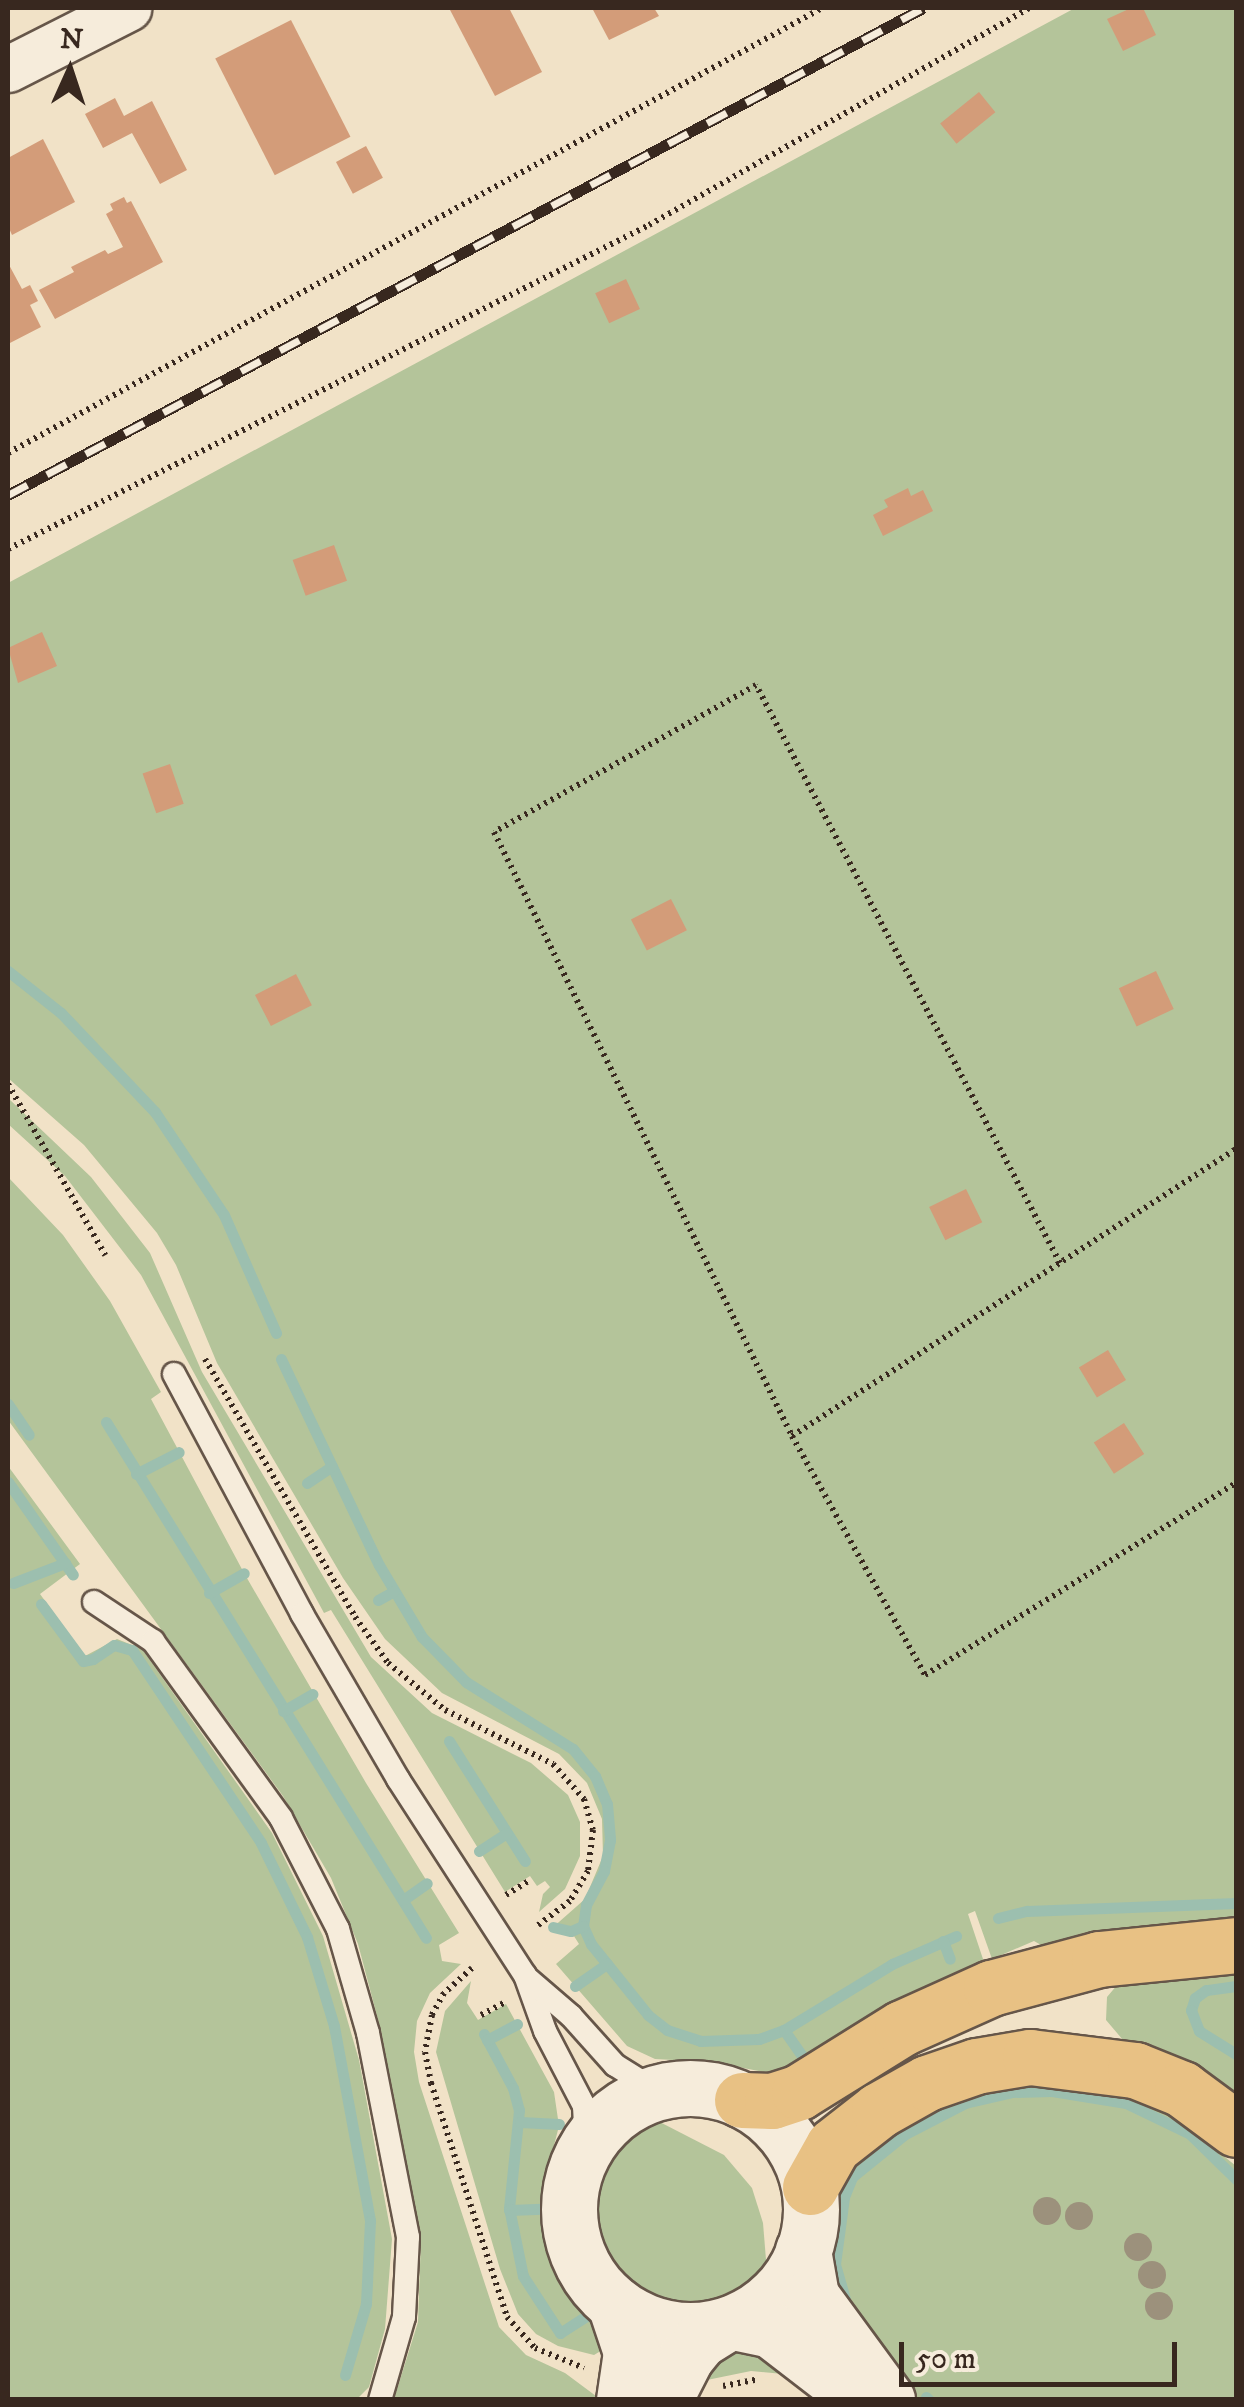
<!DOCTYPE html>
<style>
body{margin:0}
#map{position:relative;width:1244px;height:2407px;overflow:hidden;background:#f1e2c7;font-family:"IM FELL DW Pica",serif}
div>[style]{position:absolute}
.green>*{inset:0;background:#b4c49a}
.stream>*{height:11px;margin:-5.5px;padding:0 5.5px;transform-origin:5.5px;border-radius:5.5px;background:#9cbfaf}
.building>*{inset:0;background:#d39c79;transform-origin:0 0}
.path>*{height:6px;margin-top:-3px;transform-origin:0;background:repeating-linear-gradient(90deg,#38281f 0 2.5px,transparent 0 7.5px)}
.roads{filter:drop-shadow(2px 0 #665649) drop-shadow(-2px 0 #665649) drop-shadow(0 2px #665649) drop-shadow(0 -2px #665649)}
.lane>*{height:22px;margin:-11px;padding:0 11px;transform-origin:11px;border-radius:11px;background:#f6ecdb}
.street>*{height:45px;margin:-22.5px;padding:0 22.5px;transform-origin:22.5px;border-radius:22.5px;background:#f6ecdb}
.secondary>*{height:55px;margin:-27.5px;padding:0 27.5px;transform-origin:27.5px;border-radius:27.5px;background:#f6ecdb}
.secondary>.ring{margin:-27.5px;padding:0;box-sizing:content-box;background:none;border:55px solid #f6ecdb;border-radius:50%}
.highway>*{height:55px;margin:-27.5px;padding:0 27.5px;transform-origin:27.5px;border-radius:27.5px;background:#e8c184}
.rail>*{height:11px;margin-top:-5.5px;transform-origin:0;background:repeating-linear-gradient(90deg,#f6ecdb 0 22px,#38281f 0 44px);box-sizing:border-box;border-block:2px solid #38281f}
.trees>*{width:28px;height:28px;margin:-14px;border-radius:50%;background:#9c917c}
span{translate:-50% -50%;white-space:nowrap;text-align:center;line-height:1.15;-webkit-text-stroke:8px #f6ecdb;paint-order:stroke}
.frame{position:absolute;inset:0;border:10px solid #38281f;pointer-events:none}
.north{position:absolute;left:20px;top:20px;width:100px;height:100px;-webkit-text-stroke:8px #f6ecdb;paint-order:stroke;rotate:3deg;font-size:28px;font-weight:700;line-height:40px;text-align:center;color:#38281f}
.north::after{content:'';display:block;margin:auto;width:35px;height:45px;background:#38281f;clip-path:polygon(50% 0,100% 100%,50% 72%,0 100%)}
.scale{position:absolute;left:899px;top:2342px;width:278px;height:45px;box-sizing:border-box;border:5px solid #38281f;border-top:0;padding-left:12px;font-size:30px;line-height:35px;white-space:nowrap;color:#38281f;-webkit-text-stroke:8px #f6ecdb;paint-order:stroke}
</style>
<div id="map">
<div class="green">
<div style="clip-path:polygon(1075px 8px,1236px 8px,1236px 1919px,1087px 1935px,1041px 1945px,1034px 1941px,992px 1959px,975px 1911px,968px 1914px,984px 1962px,912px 1993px,804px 2062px,769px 2073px,712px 2062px,655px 2059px,627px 2046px,556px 1964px,579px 1944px,572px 1933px,551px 1929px,585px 1899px,603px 1856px,602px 1819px,587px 1783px,559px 1754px,442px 1693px,385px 1639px,343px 1578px,217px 1363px,176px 1265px,157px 1233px,84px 1145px,8px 1078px,8px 583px)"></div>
<div style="clip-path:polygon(8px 1098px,91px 1177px,150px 1253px,202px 1372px,371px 1657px,432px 1713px,531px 1763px,568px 1795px,580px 1822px,580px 1856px,565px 1889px,539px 1912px,543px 1894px,550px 1887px,545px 1881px,537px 1886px,530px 1876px,505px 1892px,331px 1610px,324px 1613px,141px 1275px,65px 1176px,8px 1124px)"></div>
<div style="clip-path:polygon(8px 1177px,63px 1235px,110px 1301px,161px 1392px,151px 1399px,244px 1573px,366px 1783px,459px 1933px,439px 1945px,442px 1961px,461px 1964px,430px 1993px,417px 2021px,414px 2052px,419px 2082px,499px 2327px,526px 2355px,565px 2373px,600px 2399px,394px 2399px,418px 2322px,421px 2237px,381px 2031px,358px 1944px,331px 1878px,283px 1796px,8px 1420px)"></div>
<div style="clip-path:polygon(8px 1466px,80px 1564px,40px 1594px,85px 1656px,117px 1639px,142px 1649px,272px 1833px,323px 1936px,359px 2060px,392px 2239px,385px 2329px,369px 2387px,357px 2399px,8px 2399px)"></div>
<div style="clip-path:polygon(1236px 1967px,1236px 2095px,1159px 2053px,1123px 2040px,1106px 2020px,1107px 1997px,1118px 1984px)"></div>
<div style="clip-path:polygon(471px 1981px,467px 2003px,478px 2020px,506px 2004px,554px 2092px,559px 2126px,543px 2188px,546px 2238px,561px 2281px,596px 2325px,604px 2349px,594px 2355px,558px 2346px,536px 2334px,518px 2314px,500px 2269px,436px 2052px,445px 2011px)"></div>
<div style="clip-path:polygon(1033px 2084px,1131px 2098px,1183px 2123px,1236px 2166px,1236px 2399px,919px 2400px,844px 2310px,830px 2260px,840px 2193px,853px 2167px,925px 2114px,991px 2090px)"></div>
<div style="clip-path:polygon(650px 2117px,724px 2155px,752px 2188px,763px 2223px,767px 2272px,739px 2295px,692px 2308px,645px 2297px,625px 2285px,596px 2244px,590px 2219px,597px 2169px,610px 2148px)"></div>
<div style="clip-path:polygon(745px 2341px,783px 2374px,751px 2371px,702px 2381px,689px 2372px)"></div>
</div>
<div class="stream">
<div style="left:8px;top:971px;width:68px;rotate:38.4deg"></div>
<div style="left:61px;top:1013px;width:137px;rotate:46.5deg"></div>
<div style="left:155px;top:1112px;width:124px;rotate:56.2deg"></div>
<div style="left:224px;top:1215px;width:129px;rotate:66.2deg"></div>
<div style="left:281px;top:1359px;width:228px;rotate:64.6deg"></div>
<div style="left:379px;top:1565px;width:84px;rotate:59.2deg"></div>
<div style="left:422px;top:1637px;width:63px;rotate:45.6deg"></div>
<div style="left:466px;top:1682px;width:126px;rotate:32.1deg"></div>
<div style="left:573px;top:1749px;width:35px;rotate:51deg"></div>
<div style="left:595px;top:1776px;width:30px;rotate:67deg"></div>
<div style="left:607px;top:1804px;width:36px;rotate:85deg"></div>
<div style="left:610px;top:1840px;width:32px;rotate:101deg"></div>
<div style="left:604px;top:1871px;width:38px;rotate:118deg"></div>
<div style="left:586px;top:1905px;width:21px;rotate:98deg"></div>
<div style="left:583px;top:1926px;width:20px;rotate:66deg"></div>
<div style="left:591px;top:1944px;width:91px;rotate:51.2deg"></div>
<div style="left:648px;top:2015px;width:24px;rotate:38deg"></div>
<div style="left:667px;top:2030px;width:35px;rotate:18deg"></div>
<div style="left:700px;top:2041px;width:59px;rotate:-1.9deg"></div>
<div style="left:759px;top:2039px;width:27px;rotate:-20deg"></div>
<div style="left:784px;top:2030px;width:127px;rotate:-31.4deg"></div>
<div style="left:892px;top:1964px;width:70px;rotate:-23.6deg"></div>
<div style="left:8px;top:1404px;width:37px;rotate:56deg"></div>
<div style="left:106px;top:1422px;width:607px;rotate:58.19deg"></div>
<div style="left:136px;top:1474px;width:48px;rotate:-27.1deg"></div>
<div style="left:8px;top:1482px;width:113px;rotate:55deg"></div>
<div style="left:307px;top:1483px;width:30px;rotate:-34deg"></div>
<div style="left:13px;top:1583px;width:56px;rotate:-21deg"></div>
<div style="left:209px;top:1593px;width:40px;rotate:-29.7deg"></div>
<div style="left:378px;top:1600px;width:18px;rotate:-29deg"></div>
<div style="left:41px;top:1604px;width:71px;rotate:53.6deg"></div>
<div style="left:83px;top:1661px;width:10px;rotate:-11deg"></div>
<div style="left:93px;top:1659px;width:25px;rotate:-34deg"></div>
<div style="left:114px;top:1645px;width:19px;rotate:16deg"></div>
<div style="left:132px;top:1650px;width:232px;rotate:56.2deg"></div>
<div style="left:261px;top:1843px;width:105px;rotate:63.9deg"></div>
<div style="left:307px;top:1937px;width:93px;rotate:73.1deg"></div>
<div style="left:334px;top:2026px;width:198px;rotate:79.5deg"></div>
<div style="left:370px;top:2221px;width:83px;rotate:92.8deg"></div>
<div style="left:366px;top:2304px;width:74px;rotate:106.5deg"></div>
<div style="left:283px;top:1711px;width:34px;rotate:-30deg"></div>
<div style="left:449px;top:1741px;width:142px;rotate:57.7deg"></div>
<div style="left:479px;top:1851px;width:33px;rotate:-33deg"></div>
<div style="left:403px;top:1900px;width:29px;rotate:-35deg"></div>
<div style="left:998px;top:1918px;width:30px;rotate:-14deg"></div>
<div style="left:1027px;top:1911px;width:209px;rotate:-2.2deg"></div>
<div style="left:553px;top:1927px;width:18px;rotate:13deg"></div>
<div style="left:571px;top:1931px;width:13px;rotate:-23deg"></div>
<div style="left:943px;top:1941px;width:19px;rotate:69deg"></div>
<div style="left:575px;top:1986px;width:39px;rotate:-35deg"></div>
<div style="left:1236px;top:1986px;width:30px;rotate:172deg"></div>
<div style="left:1206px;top:1990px;width:14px;rotate:144deg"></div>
<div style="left:1195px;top:1998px;width:13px;rotate:108deg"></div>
<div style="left:1191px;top:2010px;width:22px;rotate:69deg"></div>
<div style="left:1199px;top:2031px;width:44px;rotate:31.9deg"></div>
<div style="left:784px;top:2030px;width:37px;rotate:55deg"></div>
<div style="left:484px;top:2034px;width:61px;rotate:61.8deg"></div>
<div style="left:513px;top:2088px;width:23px;rotate:75deg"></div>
<div style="left:519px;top:2110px;width:99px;rotate:95.8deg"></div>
<div style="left:509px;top:2208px;width:69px;rotate:78.4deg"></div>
<div style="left:523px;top:2276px;width:68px;rotate:57deg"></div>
<div style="left:560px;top:2333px;width:33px;rotate:-33deg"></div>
<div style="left:487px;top:2040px;width:34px;rotate:-28deg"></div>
<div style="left:520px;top:2122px;width:39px;rotate:3deg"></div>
<div style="left:509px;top:2210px;width:33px;rotate:-2deg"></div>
<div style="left:845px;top:2299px;width:36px;rotate:-106deg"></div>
<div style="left:835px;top:2264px;width:68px;rotate:-82.3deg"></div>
<div style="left:844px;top:2197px;width:22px;rotate:-68deg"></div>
<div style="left:852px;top:2177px;width:68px;rotate:-39.1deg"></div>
<div style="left:905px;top:2134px;width:68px;rotate:-27.3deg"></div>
<div style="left:965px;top:2103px;width:48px;rotate:-13.2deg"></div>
<div style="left:1012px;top:2092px;width:40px;rotate:-1.4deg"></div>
<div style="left:1052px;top:2091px;width:75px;rotate:9.2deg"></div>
<div style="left:1126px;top:2103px;width:71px;rotate:25.8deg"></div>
<div style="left:1190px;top:2134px;width:64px;rotate:44.4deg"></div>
<div style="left:926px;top:2397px;width:4px;rotate:45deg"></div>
</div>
<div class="building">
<div style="clip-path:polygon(449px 8px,509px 8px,542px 72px,495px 96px)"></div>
<div style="clip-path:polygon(592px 8px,654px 8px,659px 16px,609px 40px)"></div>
<div style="clip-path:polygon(1131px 8px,1143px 8px,1156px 35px,1123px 51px,1107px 19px)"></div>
<div style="left:291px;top:20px;width:131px;height:85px;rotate:63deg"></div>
<div style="left:979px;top:92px;width:26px;height:50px;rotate:51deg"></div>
<div style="clip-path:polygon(115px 98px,124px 116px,152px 101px,187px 170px,160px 184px,132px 133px,103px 148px,85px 114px)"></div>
<div style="clip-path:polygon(43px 139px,75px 202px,12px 235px,8px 226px,8px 158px)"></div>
<div style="left:366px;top:146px;width:36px;height:34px;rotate:62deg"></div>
<div style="clip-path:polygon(124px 197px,127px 203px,131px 201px,163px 262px,55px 319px,39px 290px,74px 272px,71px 267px,105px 250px,108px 254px,123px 247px,106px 214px,113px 210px,110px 204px)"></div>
<div style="clip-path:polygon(8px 263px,22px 289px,30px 285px,38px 301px,30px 305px,41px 327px,8px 344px)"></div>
<div style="left:626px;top:279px;width:33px;height:34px;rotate:65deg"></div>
<div style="clip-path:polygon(908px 488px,911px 496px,923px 490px,933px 511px,883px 536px,873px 515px,888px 507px,884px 500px)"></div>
<div style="left:334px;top:545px;width:38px;height:44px;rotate:70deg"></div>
<div style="clip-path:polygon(42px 632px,57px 666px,18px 683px,8px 648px)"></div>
<div style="left:170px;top:764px;width:42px;height:29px;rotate:71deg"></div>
<div style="left:671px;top:899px;width:35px;height:45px;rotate:63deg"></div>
<div style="left:1156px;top:971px;width:42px;height:41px;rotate:65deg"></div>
<div style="left:296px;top:974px;width:35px;height:46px;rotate:63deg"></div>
<div style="left:966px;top:1189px;width:37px;height:41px;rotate:64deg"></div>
<div style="left:1108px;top:1350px;width:35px;height:34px;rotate:59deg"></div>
<div style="left:1124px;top:1423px;width:37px;height:36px;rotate:57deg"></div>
</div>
<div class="path">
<div style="left:8px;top:453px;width:928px;rotate:-28.66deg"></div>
<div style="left:8px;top:549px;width:718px;rotate:-26.81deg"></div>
<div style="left:649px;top:225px;width:438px;rotate:-29.7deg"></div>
<div style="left:8px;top:1084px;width:197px;rotate:60.4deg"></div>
<div style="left:1060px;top:1263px;width:653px;rotate:-117.74deg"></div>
<div style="left:756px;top:685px;width:300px;rotate:150.7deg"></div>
<div style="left:494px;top:832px;width:674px;rotate:63.74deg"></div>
<div style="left:792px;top:1436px;width:274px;rotate:60.9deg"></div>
<div style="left:925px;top:1675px;width:365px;rotate:-31.7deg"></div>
<div style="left:205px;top:1359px;width:298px;rotate:59.8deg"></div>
<div style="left:355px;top:1617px;width:57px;rotate:54.3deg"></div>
<div style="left:388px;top:1663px;width:74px;rotate:39.5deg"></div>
<div style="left:445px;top:1710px;width:121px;rotate:26.6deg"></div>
<div style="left:553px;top:1764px;width:47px;rotate:48.5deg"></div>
<div style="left:584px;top:1799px;width:32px;rotate:74deg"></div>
<div style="left:593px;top:1830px;width:41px;rotate:97deg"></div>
<div style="left:588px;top:1871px;width:35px;rotate:121deg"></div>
<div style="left:570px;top:1901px;width:40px;rotate:143deg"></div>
<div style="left:792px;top:1436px;width:529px;rotate:-32.88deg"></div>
<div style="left:506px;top:1895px;width:26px;rotate:-32deg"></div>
<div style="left:472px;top:1968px;width:38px;rotate:138deg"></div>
<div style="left:444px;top:1993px;width:25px;rotate:119deg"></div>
<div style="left:432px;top:2015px;width:38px;rotate:101deg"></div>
<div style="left:425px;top:2052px;width:32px;rotate:79deg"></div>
<div style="left:431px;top:2083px;width:246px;rotate:72deg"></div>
<div style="left:507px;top:2317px;width:42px;rotate:47.9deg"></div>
<div style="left:535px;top:2348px;width:53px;rotate:22.2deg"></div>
<div style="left:481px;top:2015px;width:27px;rotate:-28deg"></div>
<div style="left:723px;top:2386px;width:37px;rotate:-11deg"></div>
</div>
<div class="roads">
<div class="lane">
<div style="left:174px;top:1374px;width:272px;rotate:61.9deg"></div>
<div style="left:302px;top:1614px;width:191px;rotate:59.8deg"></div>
<div style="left:398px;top:1779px;width:234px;rotate:57.1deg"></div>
<div style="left:525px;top:1975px;width:59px;rotate:70.3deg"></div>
<div style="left:545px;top:2031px;width:85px;rotate:62.5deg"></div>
<div style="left:584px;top:2106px;width:39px;rotate:87deg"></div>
<div style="left:94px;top:1602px;width:71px;rotate:33.5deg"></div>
<div style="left:153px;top:1641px;width:218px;rotate:54.1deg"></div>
<div style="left:281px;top:1818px;width:125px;rotate:62.8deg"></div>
<div style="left:338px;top:1929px;width:108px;rotate:73.9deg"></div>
<div style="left:368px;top:2033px;width:208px;rotate:78.9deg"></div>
<div style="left:408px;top:2237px;width:80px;rotate:92.9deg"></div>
<div style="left:404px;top:2317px;width:86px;rotate:106.1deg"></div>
<div style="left:527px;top:1978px;width:58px;rotate:40.8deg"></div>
<div style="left:571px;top:2016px;width:66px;rotate:48.1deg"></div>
<div style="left:615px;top:2065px;width:36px;rotate:32deg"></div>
<div style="left:646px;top:2084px;width:23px;rotate:15deg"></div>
</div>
<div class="street">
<div style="left:8px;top:69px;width:135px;rotate:-26.9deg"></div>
</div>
<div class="secondary">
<div class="ring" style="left:569px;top:2088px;width:187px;height:187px"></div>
<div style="left:803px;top:2250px;width:47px;rotate:80.1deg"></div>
<div style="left:811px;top:2296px;width:129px;rotate:53.8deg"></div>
<div style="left:615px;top:2304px;width:51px;rotate:71.6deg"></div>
<div style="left:631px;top:2352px;width:49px;rotate:98.3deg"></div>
<div style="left:734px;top:2322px;width:38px;rotate:12deg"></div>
<div style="left:771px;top:2330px;width:115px;rotate:37.6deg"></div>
<div style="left:664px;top:2400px;width:48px;rotate:-62.9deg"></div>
<div style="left:686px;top:2357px;width:22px;rotate:-51deg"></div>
<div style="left:700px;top:2340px;width:26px;rotate:-32deg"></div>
</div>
<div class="highway">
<div style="left:742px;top:2100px;width:30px;rotate:2deg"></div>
<div style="left:772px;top:2101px;width:28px;rotate:-18deg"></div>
<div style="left:799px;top:2092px;width:121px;rotate:-31.9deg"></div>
<div style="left:902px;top:2028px;width:98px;rotate:-24.2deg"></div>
<div style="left:991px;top:1988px;width:112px;rotate:-15deg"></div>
<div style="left:1099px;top:1959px;width:138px;rotate:-5.8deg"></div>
<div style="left:810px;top:2187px;width:47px;rotate:-60.7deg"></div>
<div style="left:833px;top:2146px;width:58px;rotate:-38deg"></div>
<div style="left:879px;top:2110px;width:55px;rotate:-29.4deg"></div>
<div style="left:927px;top:2083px;width:52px;rotate:-19.1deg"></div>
<div style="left:976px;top:2066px;width:55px;rotate:-9.5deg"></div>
<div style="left:1030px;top:2057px;width:106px;rotate:7.1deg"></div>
<div style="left:1135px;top:2070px;width:51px;rotate:22deg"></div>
<div style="left:1182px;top:2089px;width:67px;rotate:36.5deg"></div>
</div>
</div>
<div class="rail">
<div style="left:8px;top:495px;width:1037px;rotate:-28.02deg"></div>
</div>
<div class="trees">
<div style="left:1047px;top:2211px"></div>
<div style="left:1079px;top:2216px"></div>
<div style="left:1138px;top:2247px"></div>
<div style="left:1152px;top:2275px"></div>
<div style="left:1159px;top:2306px"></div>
</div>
<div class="frame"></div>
<div class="north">N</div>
<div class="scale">50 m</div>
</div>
